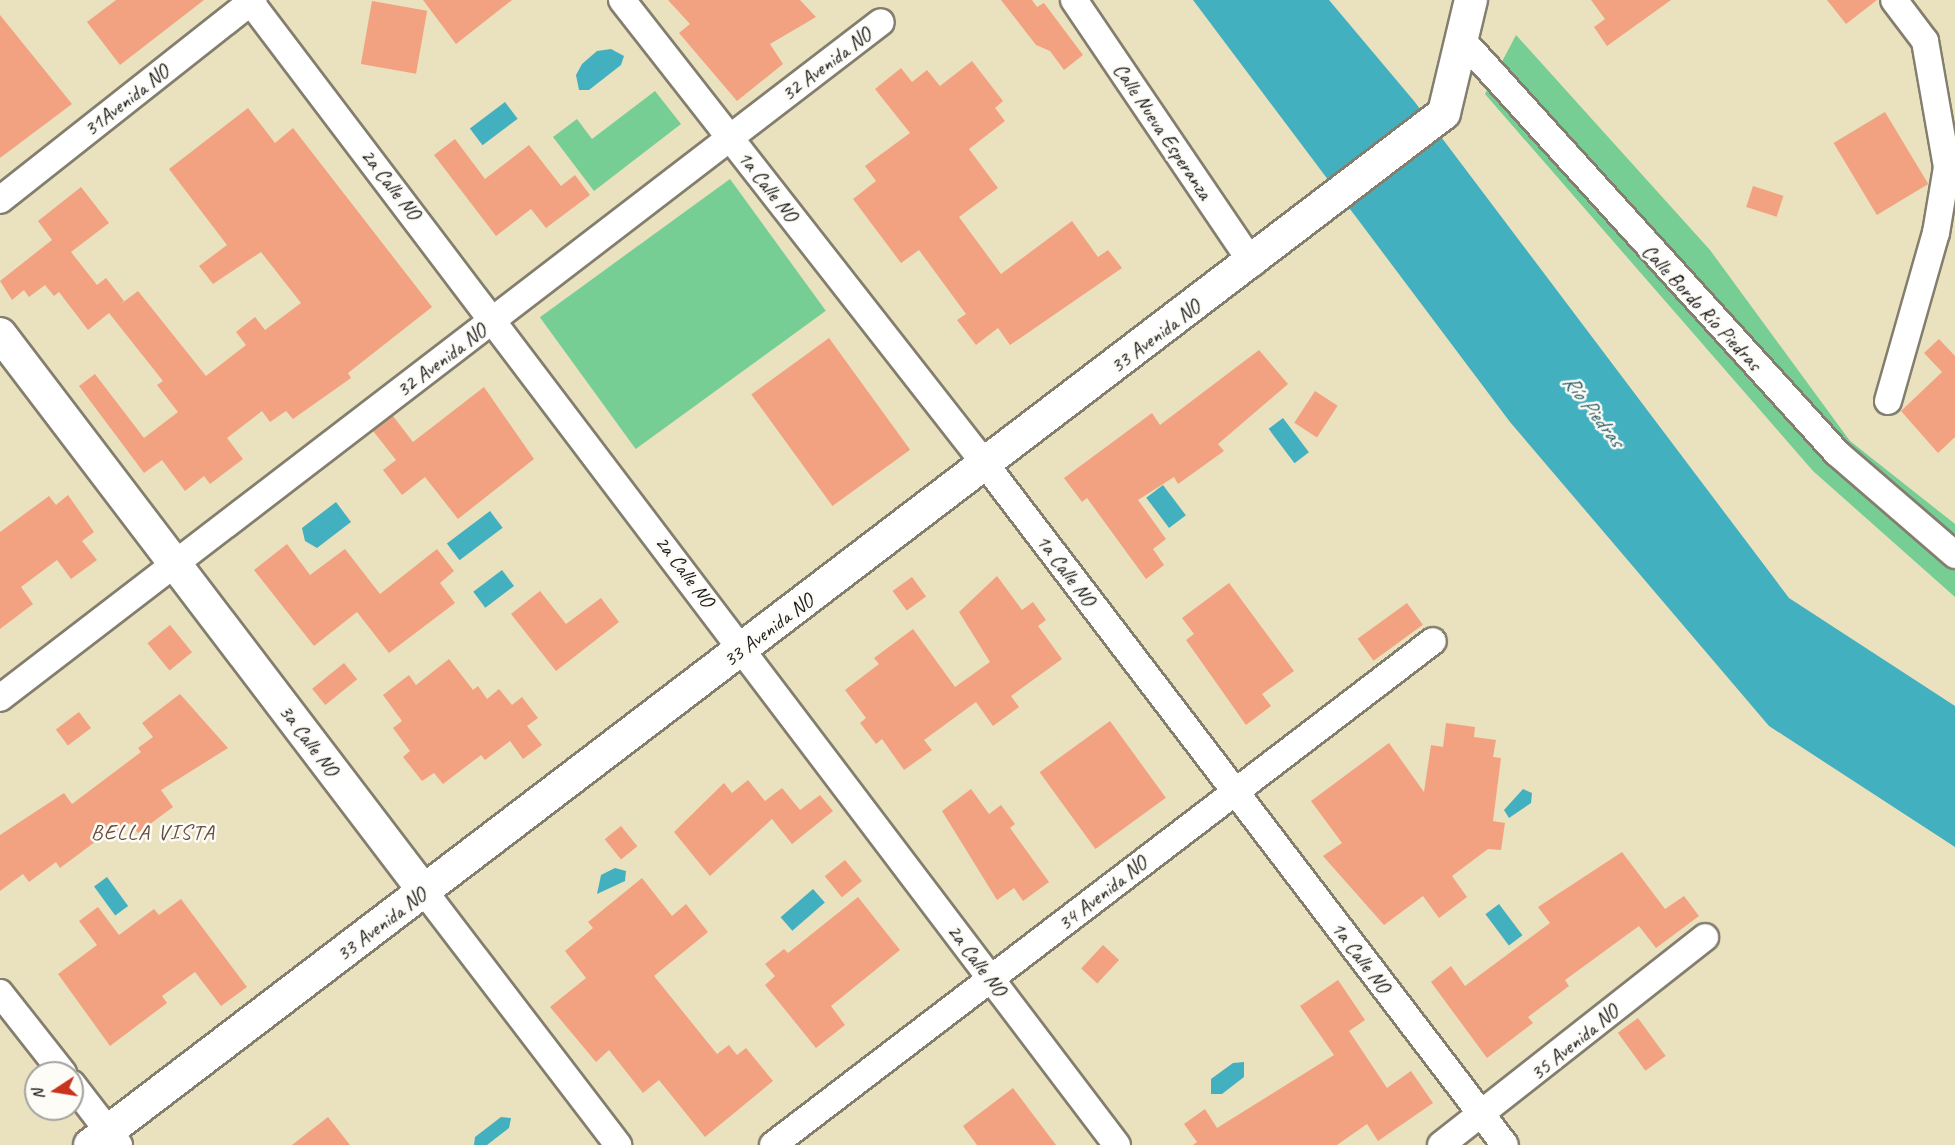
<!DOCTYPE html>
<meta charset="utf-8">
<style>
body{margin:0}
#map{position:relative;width:1955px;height:1145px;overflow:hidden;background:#eae1bf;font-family:Caveat,sans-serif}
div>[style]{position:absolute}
.green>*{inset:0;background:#76ce94;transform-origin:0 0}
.water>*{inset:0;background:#43b0c0;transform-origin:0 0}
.building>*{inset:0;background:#f2a281;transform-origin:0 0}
.roads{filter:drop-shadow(2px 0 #837e6e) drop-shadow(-2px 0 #837e6e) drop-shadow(0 2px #837e6e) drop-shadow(0 -2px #837e6e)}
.minor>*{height:26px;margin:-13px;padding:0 13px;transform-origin:13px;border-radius:13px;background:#fff}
.tertiary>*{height:32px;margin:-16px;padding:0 16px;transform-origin:16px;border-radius:16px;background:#fff}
span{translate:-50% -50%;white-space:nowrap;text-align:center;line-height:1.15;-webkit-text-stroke:5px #fdfcf7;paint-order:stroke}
.street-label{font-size:21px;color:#1c1c1c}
.water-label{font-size:22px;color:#2e5f66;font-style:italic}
.neighbourhood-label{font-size:22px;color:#674b3f;letter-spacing:1.5px}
.north{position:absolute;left:24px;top:1061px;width:60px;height:60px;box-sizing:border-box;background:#fdfcf7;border:2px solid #a3a29f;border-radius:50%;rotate:258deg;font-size:16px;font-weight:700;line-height:24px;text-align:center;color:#1c1c1c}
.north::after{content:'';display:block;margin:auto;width:21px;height:27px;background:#c8321e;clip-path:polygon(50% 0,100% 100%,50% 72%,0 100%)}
</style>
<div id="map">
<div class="green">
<div style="clip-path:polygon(1516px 35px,1710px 250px,1850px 441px,1955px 524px,1955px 597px,1813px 471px,1485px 94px)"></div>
<div style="clip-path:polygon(655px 91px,681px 124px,594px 191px,553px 137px,577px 119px,592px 139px)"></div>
<div style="left:730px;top:179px;width:163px;height:235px;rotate:54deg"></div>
</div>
<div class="water">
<div style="clip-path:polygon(1193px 0,1329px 0,1414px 101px,1789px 598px,1955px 706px,1955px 847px,1769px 726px,1510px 422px)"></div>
<div style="clip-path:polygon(611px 49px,624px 56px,621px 65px,589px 90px,579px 90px,576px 75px,582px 64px,597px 51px)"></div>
<div style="left:505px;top:102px;width:21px;height:44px;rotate:53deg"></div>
<div style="left:1283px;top:418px;width:43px;height:18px;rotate:53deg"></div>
<div style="left:1163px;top:485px;width:38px;height:21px;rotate:53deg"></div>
<div style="clip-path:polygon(336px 502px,351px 522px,317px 548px,305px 541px,302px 528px)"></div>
<div style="left:490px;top:511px;width:21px;height:54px;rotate:53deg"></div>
<div style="left:502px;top:570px;width:20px;height:36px;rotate:53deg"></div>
<div style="clip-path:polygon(1523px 789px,1532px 793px,1531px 803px,1509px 818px,1504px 810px)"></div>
<div style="clip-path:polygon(615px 868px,626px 871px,625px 881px,597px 894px,601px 875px)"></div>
<div style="left:107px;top:877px;width:36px;height:16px;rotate:54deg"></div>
<div style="left:813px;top:889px;width:18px;height:43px;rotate:49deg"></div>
<div style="left:1499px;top:904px;width:39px;height:17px;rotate:53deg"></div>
<div style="clip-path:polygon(1244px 1062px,1244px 1077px,1222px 1094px,1211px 1094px,1211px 1079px,1233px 1063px)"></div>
<div style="clip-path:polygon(501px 1117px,511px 1118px,509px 1128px,487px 1145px,474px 1145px,475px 1137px)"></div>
</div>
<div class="building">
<div style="clip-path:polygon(116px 0,204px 0,120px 65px,87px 22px)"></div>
<div style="clip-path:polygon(423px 0,512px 0,456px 44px)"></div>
<div style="clip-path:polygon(668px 0,800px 0,816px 17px,770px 44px,783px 64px,737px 101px,679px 33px,690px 24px)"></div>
<div style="clip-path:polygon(1001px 0,1032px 0,1037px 7px,1044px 3px,1083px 55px,1064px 70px,1050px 51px,1036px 45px)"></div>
<div style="clip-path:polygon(1591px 0,1671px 0,1607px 46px,1594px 27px,1605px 19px)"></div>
<div style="clip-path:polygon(1827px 0,1877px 0,1846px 24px)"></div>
<div style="left:372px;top:1px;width:56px;height:64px;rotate:10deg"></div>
<div style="clip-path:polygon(0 15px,72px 104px,0 158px)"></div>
<div style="clip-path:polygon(972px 61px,1003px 101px,995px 108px,1005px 121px,969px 149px,998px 188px,959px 217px,1001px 274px,1072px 221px,1098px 257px,1108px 250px,1122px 268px,1010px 345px,998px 328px,976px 345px,957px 320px,966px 314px,919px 250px,901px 263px,853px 199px,876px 181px,865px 166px,910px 133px,875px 89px,901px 68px,912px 82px,927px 70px,940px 86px)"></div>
<div style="clip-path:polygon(248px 108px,275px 143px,293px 128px,432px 307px,348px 373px,351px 378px,293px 419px,286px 411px,270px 422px,262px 411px,227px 438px,243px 459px,210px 484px,204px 476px,185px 491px,162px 460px,144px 473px,79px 386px,95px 374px,144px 438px,178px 412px,157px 385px,163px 381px,109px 313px,88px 330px,59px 292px,54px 296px,45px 285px,29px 297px,24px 290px,12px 300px,0 281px,52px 240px,38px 221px,81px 187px,109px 223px,71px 252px,97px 285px,106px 278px,124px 301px,118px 306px,138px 291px,206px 376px,246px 345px,236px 332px,255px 317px,265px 330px,301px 303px,261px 252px,213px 284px,199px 266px,227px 245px,169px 169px)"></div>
<div style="left:1885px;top:112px;width:84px;height:60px;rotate:59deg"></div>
<div style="clip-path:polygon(455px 139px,485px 179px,529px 145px,561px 186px,575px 175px,590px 195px,546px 228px,531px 209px,496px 236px,434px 155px)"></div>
<div style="left:1753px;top:186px;width:32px;height:22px;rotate:18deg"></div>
<div style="left:829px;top:338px;width:138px;height:96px;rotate:54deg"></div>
<div style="clip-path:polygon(1939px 339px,1955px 356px,1955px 437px,1938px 453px,1901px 411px,1942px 372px,1924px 353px)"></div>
<div style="clip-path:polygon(1259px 350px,1288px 384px,1218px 444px,1224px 451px,1178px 484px,1174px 477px,1138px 500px,1166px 539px,1153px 549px,1164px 565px,1146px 579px,1087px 498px,1082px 502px,1064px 478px,1152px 413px,1160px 425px)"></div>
<div style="clip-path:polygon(484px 387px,534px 459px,458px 519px,425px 477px,402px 495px,383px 470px,396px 460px,373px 431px,393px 416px,413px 442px)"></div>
<div style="left:1315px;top:391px;width:27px;height:38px;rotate:33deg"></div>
<div style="clip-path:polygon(68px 495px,94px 532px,82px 541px,97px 560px,71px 579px,57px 560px,21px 587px,33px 604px,0 629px,0 532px,49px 496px,56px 505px)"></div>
<div style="clip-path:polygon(287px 544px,310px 575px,345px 549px,380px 594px,437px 549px,454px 571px,440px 583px,455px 603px,389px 653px,357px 612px,314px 646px,254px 570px)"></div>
<div style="clip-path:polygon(997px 576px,1022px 610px,1033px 602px,1046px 620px,1038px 626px,1062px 659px,1011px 696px,1019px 707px,993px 726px,976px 702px,924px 740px,932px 750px,904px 770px,882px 739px,876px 744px,860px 723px,866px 718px,845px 690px,879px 664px,874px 658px,913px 629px,955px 687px,990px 662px,959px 612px)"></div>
<div style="left:912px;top:577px;width:24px;height:24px;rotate:54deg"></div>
<div style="clip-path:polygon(1229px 583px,1294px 671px,1262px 694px,1271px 706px,1246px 725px,1186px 640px,1194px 634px,1182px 618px)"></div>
<div style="clip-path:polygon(540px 591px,566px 624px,601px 598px,619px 622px,556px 671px,511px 614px)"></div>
<div style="left:1407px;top:603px;width:27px;height:61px;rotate:54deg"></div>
<div style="left:170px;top:625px;width:35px;height:29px;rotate:51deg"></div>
<div style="clip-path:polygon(449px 659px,473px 690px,478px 686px,487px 699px,499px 689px,512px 705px,522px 697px,538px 718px,527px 726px,542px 745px,523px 759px,510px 741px,485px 760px,481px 755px,443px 784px,434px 773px,422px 781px,403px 757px,410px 751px,393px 728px,402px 721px,383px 695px,409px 675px,416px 685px)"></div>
<div style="left:344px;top:663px;width:21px;height:41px;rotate:51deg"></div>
<div style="clip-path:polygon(180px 694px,228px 748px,161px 790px,173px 807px,138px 833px,130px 823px,106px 840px,103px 836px,60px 868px,56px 862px,29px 882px,23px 874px,0 891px,0 835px,64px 793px,72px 804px,141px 752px,138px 748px,153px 737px,142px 723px)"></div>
<div style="left:79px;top:712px;width:20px;height:29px;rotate:53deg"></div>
<div style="left:1110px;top:721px;width:95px;height:87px;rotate:54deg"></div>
<div style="clip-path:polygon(1446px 723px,1475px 727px,1474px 737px,1496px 740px,1493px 757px,1501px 758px,1493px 821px,1505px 823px,1501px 850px,1488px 849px,1452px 876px,1467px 897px,1439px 918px,1423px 896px,1384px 925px,1323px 856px,1342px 843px,1311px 801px,1389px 743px,1424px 792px,1431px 745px,1443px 747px)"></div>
<div style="clip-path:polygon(748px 780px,765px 801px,782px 788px,800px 810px,820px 795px,833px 811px,792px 844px,772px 819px,710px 876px,674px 832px,724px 783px,732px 793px)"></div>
<div style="clip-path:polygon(971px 789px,989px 814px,1001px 805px,1015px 824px,1010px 828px,1049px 882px,1023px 901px,1014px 888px,997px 900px,942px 811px)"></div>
<div style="left:621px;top:826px;width:26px;height:21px;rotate:51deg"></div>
<div style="clip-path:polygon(1622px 852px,1665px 909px,1684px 896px,1699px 916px,1656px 948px,1639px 926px,1565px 980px,1569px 986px,1528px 1017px,1533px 1023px,1487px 1058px,1431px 982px,1451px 966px,1465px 986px,1550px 923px,1538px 907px)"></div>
<div style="left:845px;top:860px;width:27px;height:26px;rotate:51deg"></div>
<div style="clip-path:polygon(642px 878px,672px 916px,686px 904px,708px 932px,654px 976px,717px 1054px,729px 1045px,737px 1055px,746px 1048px,773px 1081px,705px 1137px,659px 1080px,643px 1093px,609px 1050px,596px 1062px,550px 1007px,586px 978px,565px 951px,593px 928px,588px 922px)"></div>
<div style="clip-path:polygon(858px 897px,900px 950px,831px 1006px,845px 1025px,816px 1048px,765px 985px,775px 976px,765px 964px,784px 949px,788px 953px)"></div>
<div style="clip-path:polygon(181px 899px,247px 987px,221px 1006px,195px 972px,162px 996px,167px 1003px,110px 1046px,58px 974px,97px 945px,79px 921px,98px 907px,119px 935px,154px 909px,159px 915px)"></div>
<div style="left:1103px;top:945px;width:22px;height:32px;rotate:43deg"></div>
<div style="clip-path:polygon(1338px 980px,1365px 1020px,1349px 1031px,1387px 1088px,1411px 1071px,1433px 1103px,1378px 1141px,1367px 1124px,1337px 1145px,1193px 1145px,1197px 1142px,1184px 1124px,1205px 1109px,1217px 1128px,1334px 1055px,1300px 1006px)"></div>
<div style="left:1638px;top:1018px;width:47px;height:25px;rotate:54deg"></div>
<div style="clip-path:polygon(1013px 1088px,1056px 1145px,977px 1145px,963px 1126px)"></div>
<div style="clip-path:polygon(328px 1117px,350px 1145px,292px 1145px)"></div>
</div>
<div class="roads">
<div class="minor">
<div style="left:249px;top:0;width:1437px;rotate:52.84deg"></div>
<div style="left:622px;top:0;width:591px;rotate:51.95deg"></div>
<div style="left:986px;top:465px;width:855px;rotate:52.65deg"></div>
<div style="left:1074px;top:0;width:318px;rotate:55.9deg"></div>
<div style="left:1465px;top:43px;width:554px;rotate:47.78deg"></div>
<div style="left:1837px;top:453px;width:156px;rotate:40.8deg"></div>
<div style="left:0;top:200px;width:323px;rotate:-38.3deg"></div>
<div style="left:1888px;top:401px;width:175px;rotate:-74.1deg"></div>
<div style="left:1936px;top:233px;width:67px;rotate:-80.5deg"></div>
<div style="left:1947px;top:167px;width:128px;rotate:-99.9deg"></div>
<div style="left:1925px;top:41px;width:51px;rotate:-127.1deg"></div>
<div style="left:0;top:698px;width:1110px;rotate:-37.5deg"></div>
<div style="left:424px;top:891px;width:320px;rotate:52.6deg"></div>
<div style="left:0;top:993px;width:102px;rotate:51.8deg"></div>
<div style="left:72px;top:1084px;width:77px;rotate:52.4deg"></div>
<div style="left:773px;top:1145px;width:830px;rotate:-37.37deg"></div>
<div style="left:1441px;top:1145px;width:336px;rotate:-38.2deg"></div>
</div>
<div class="tertiary">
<div style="left:0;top:334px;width:700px;rotate:52.72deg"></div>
<div style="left:90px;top:1145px;width:1702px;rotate:-37.31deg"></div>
<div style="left:1444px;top:113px;width:116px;rotate:-76.6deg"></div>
</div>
</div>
<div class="street-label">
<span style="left:826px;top:64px;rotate:-37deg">32 Avenida NO</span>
<span style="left:126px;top:100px;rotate:-38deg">31Avenida NO</span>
<span style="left:1163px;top:131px;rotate:56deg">Calle Nueva Esperanza</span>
<span style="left:391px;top:184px;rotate:52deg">2a Calle NO</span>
<span style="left:768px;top:186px;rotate:52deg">1a Calle NO</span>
<span style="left:1702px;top:307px;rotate:47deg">Calle Bordo Río Piedras</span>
<span style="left:1155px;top:336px;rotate:-37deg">33 Avenida NO</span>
<span style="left:441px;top:360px;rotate:-37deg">32 Avenida NO</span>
<span style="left:1066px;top:570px;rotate:53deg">1a Calle NO</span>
<span style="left:685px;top:571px;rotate:53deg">2a Calle NO</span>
<span style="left:768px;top:630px;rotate:-37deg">33 Avenida NO</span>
<span style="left:309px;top:740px;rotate:53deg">3a Calle NO</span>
<span style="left:1102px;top:893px;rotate:-38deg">34 Avenida NO</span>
<span style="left:381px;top:924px;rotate:-37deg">33 Avenida NO</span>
<span style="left:1361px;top:957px;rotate:53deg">1a Calle NO</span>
<span style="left:977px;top:960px;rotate:53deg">2a Calle NO</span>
<span style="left:1574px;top:1042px;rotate:-39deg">35 Avenida NO</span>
</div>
<div class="water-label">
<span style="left:1593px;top:411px;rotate:52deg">Río Piedras</span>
</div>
<div class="neighbourhood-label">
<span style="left:153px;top:833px">BELLA VISTA</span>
</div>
<div class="north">N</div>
</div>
